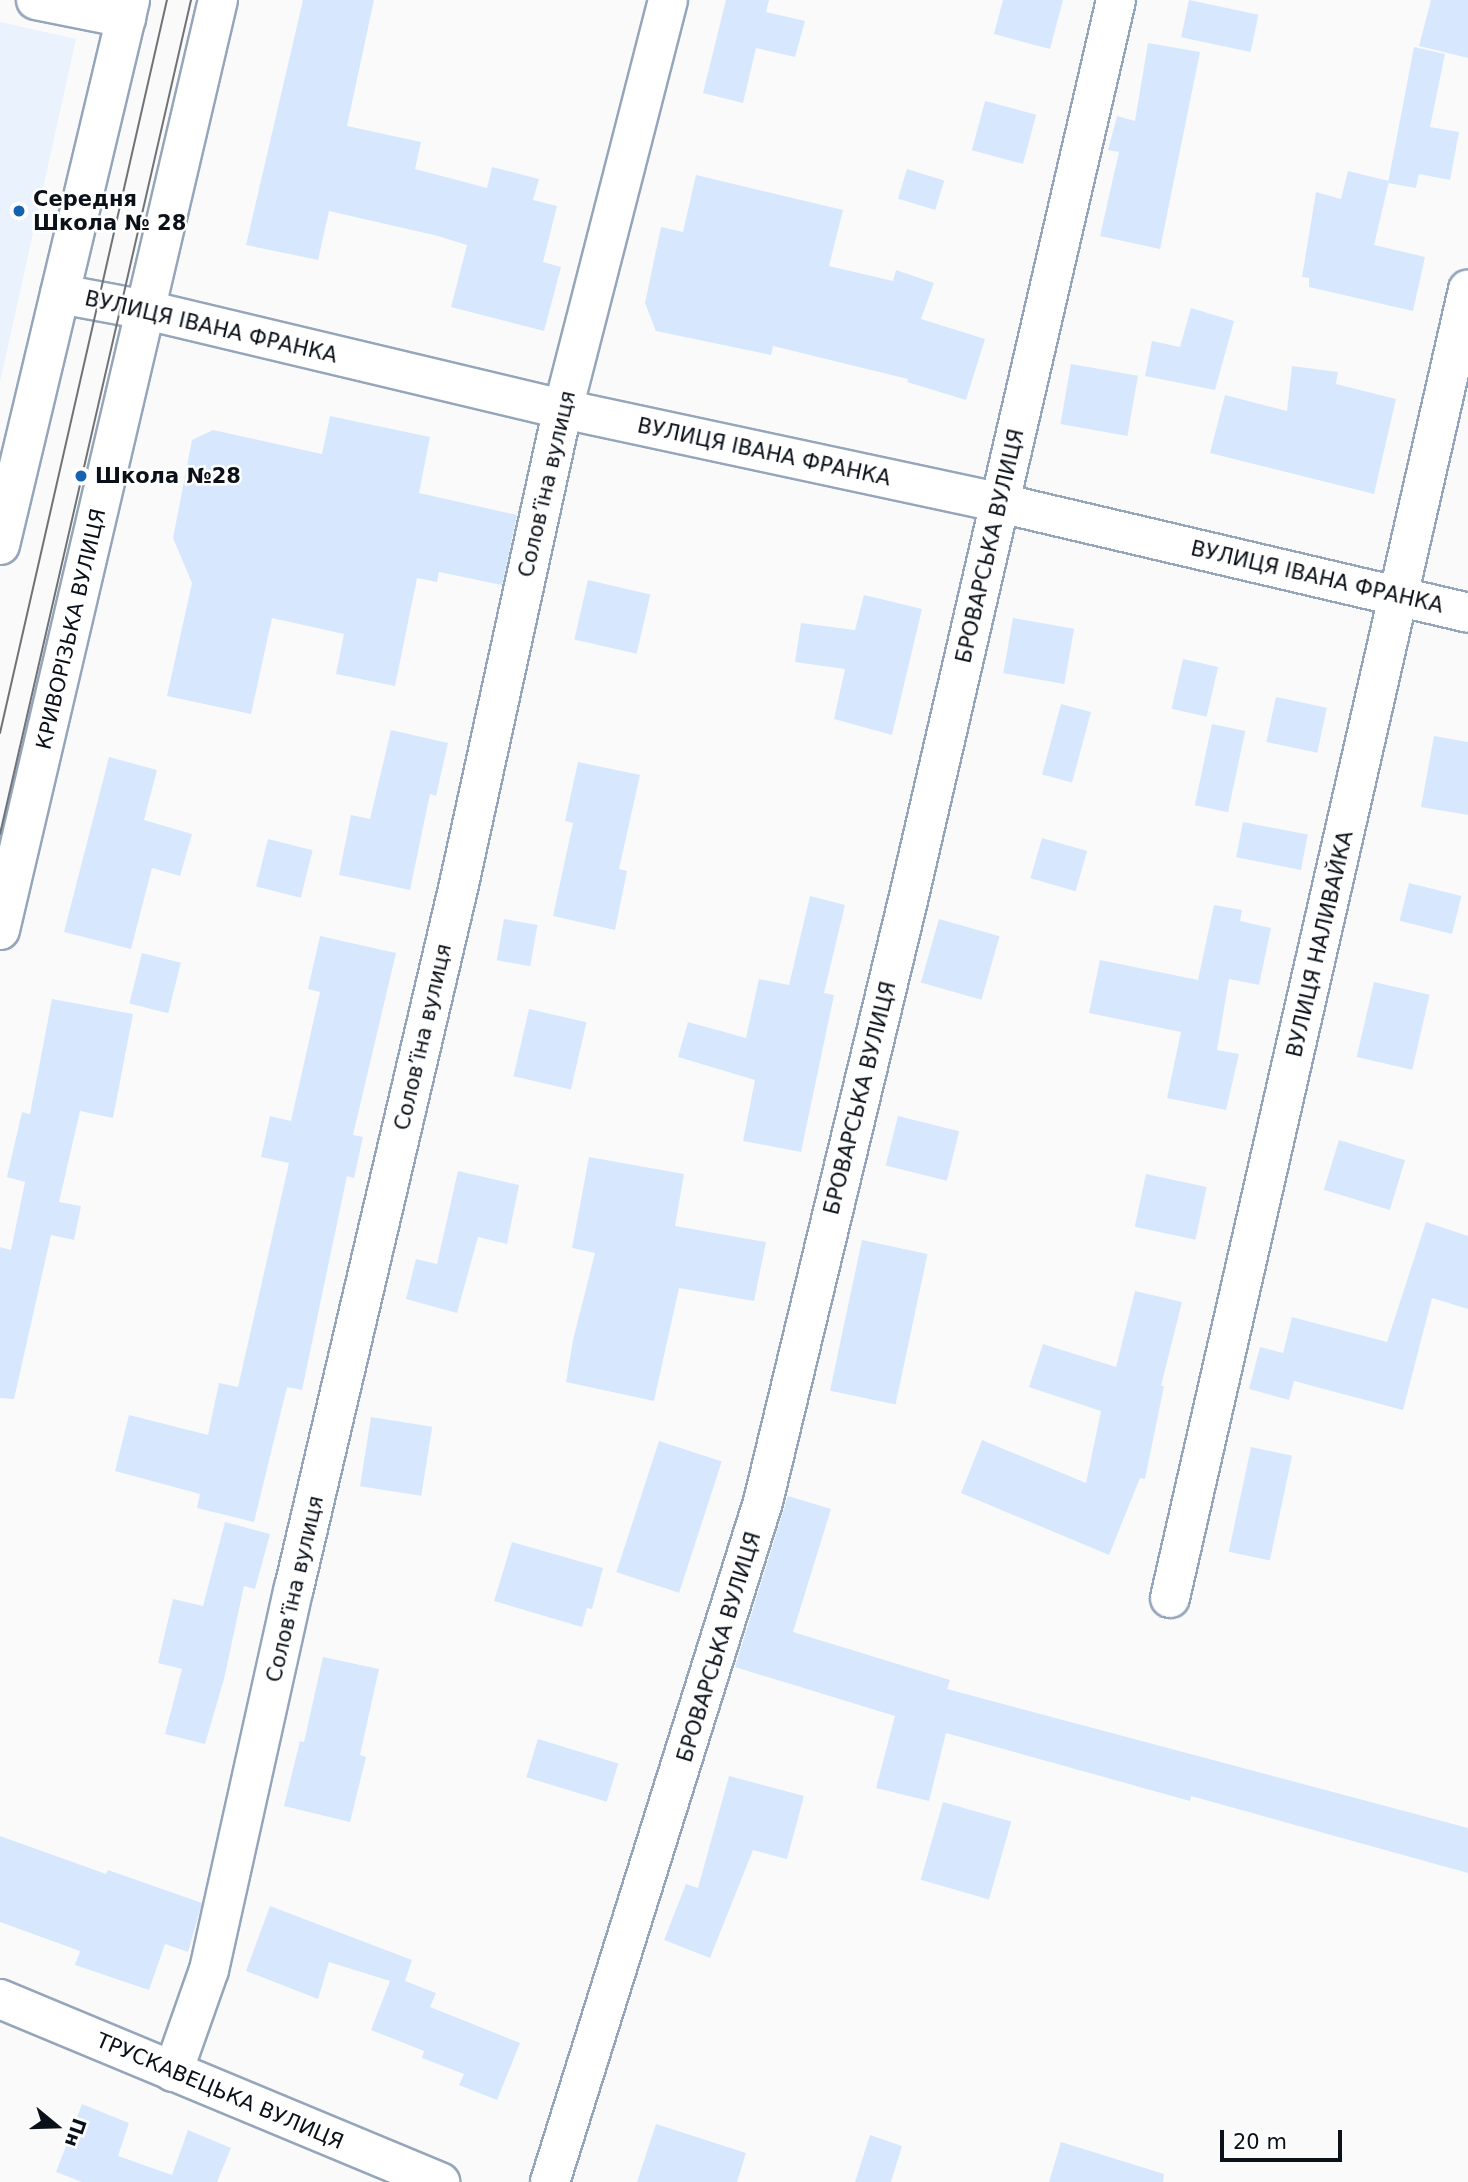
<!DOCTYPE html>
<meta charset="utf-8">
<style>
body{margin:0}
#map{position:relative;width:1468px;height:2182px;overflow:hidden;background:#fafafa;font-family:"DejaVu Sans",sans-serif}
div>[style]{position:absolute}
.built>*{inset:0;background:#e9f2fd}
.building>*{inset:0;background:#d7e8fe;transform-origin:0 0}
.roads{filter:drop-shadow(2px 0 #95a6ba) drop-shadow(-2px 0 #95a6ba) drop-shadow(0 2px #95a6ba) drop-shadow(0 -2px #95a6ba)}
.minor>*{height:38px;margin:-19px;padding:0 19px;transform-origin:19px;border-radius:19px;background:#fff}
.major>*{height:38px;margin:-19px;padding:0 19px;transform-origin:19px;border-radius:19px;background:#fff}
.tram>*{height:2px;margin:-1px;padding:0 1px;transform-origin:1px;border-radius:1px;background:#6f7276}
.dots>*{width:19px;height:19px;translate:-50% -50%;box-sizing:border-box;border:4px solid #fff;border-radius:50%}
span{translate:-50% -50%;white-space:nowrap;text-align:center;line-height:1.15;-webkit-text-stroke:5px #fff;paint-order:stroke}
.poi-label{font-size:21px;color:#0b1118;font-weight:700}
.left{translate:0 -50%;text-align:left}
.street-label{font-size:21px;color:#0b1118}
.north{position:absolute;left:21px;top:2091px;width:70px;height:70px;-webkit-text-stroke:5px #fff;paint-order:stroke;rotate:109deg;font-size:19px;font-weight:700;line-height:28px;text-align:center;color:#0b1118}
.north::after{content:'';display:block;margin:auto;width:24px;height:32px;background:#0b1118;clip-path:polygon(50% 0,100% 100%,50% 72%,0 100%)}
.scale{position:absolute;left:1220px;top:2130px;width:122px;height:32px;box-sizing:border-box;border:4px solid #0b1118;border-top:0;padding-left:9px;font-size:21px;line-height:24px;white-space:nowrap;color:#0b1118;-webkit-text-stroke:5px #fff;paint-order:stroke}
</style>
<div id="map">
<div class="built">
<div style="clip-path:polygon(0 22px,76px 39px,0 382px)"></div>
</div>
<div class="building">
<div style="clip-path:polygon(303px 0,374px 0,347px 126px,421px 142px,415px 169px,487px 188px,492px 167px,539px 179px,533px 200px,557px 206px,543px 262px,561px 267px,544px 331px,451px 307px,467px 245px,438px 236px,329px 211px,318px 260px,246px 245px)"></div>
<div style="clip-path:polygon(726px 0,769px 0,766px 12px,805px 21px,795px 57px,756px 48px,743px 103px,703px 93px)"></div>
<div style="clip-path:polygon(1003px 0,1063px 0,1050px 49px,994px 34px)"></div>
<div style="left:1189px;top:0;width:71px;height:38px;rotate:12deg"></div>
<div style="clip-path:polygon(1431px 0,1468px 0,1468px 58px,1419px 46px)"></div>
<div style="clip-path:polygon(1148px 43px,1200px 52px,1160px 249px,1100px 236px,1119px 152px,1108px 150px,1117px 116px,1135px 121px)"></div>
<div style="clip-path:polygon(1414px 47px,1445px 54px,1430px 127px,1459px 132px,1450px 180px,1419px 174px,1416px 188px,1388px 183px)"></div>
<div style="left:985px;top:101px;width:53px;height:51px;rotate:15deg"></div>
<div style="left:907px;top:169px;width:39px;height:31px;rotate:17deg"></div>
<div style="clip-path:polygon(1348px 171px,1389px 181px,1374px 245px,1425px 257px,1413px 311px,1309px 287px,1309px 278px,1302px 277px,1316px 192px,1341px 199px)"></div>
<div style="clip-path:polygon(696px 175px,843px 210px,829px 266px,893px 281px,896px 270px,934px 283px,921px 319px,985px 339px,966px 400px,907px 382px,908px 379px,773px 346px,771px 355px,656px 331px,645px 303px,661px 227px,683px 232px)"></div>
<div style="clip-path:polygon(1191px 308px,1234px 321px,1215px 390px,1145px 376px,1152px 341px,1180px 347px)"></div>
<div style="left:1071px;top:364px;width:68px;height:61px;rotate:10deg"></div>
<div style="clip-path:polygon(1292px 366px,1338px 372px,1336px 384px,1396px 399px,1374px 494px,1210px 453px,1225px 395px,1287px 411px)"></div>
<div style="clip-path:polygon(330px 416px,430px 437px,419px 493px,517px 515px,502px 585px,439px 572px,437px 582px,417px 578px,395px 686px,336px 674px,344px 634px,272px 618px,251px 714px,167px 696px,192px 583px,173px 538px,192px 440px,213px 430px,322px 454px)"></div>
<div style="left:588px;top:580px;width:64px;height:61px;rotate:13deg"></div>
<div style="clip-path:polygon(864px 595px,922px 609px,892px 735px,834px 719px,845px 669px,795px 662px,801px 623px,855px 630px)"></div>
<div style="left:1013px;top:618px;width:62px;height:56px;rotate:10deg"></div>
<div style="left:1183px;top:659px;width:36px;height:51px;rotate:13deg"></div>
<div style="left:1276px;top:697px;width:52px;height:46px;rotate:12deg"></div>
<div style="left:1061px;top:704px;width:31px;height:73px;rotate:15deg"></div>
<div style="left:1212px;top:724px;width:34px;height:83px;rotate:12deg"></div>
<div style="clip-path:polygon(391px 730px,448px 743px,436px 796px,430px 794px,410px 890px,339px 875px,351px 815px,370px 819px)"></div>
<div style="clip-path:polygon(1434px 736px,1468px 742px,1468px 815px,1421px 807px)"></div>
<div style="clip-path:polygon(109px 757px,157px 770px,144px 820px,192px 834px,180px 876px,152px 868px,131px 949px,64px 932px)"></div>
<div style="clip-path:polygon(578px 762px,640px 775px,619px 869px,627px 871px,615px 930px,553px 916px,573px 823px,565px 821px)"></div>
<div style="left:1243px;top:822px;width:66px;height:36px;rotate:11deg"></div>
<div style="left:1042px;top:838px;width:47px;height:42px;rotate:16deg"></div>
<div style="left:268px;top:839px;width:46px;height:49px;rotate:14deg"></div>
<div style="left:1409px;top:883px;width:54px;height:39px;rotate:14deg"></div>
<div style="clip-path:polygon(810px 896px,845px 905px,824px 993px,834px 995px,801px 1152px,743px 1141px,755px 1080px,678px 1057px,688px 1022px,746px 1038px,759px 979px,789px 985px)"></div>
<div style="clip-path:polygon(1214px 905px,1242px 910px,1240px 921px,1271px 928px,1259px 985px,1229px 979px,1217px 1050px,1239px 1054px,1226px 1110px,1167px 1098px,1181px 1032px,1089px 1013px,1100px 960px,1198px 980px)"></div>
<div style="left:504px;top:919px;width:34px;height:42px;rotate:10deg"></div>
<div style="left:939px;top:919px;width:63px;height:66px;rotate:16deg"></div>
<div style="clip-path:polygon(320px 936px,396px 953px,353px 1135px,363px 1137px,354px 1178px,347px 1176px,302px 1390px,287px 1387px,254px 1522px,197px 1508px,200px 1494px,115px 1471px,129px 1415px,208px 1435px,219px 1383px,238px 1387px,289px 1163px,261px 1157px,270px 1116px,291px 1121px,320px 992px,308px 989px)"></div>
<div style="left:142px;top:953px;width:40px;height:52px;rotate:14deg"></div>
<div style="left:1374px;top:982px;width:57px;height:77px;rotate:13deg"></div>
<div style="clip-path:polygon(52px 999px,133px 1014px,113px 1118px,80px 1111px,59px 1202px,81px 1206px,74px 1240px,51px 1235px,14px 1399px,0 1398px,0 1247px,11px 1250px,25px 1182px,7px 1177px,22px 1112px,30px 1114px)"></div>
<div style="left:529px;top:1009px;width:59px;height:69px;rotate:13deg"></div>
<div style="left:898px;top:1116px;width:63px;height:51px;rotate:14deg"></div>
<div style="left:1339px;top:1140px;width:69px;height:52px;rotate:17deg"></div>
<div style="clip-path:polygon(589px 1157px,684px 1174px,675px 1226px,766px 1242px,754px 1301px,679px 1288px,654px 1401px,566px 1382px,573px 1340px,595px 1253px,572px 1248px)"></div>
<div style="clip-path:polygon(458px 1171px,519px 1185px,507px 1244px,478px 1237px,457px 1313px,406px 1299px,416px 1259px,437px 1264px)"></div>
<div style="left:1146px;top:1174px;width:62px;height:54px;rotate:12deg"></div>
<div style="clip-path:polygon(1426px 1222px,1468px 1236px,1468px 1309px,1432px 1298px,1403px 1410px,1294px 1381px,1289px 1400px,1249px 1389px,1260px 1347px,1283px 1353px,1292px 1317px,1387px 1342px)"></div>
<div style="left:862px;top:1240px;width:67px;height:154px;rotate:12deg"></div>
<div style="clip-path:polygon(1135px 1291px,1182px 1302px,1161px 1386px,1164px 1386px,1145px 1479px,1140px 1478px,1109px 1555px,961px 1493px,982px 1440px,1086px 1483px,1101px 1411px,1029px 1387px,1043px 1344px,1116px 1367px)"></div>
<div style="left:371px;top:1417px;width:62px;height:70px;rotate:9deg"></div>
<div style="left:659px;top:1441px;width:66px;height:138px;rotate:18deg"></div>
<div style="left:1251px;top:1447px;width:42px;height:107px;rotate:12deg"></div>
<div style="clip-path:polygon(788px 1496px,831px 1509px,793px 1632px,950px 1680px,947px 1689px,1468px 1828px,1468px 1873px,1191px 1796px,1190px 1801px,946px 1733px,929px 1801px,876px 1788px,895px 1716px,735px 1667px)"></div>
<div style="clip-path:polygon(225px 1522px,270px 1534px,255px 1589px,244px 1586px,224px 1679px,205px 1744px,165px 1734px,182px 1669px,158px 1663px,173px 1599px,203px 1606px)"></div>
<div style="clip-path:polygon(512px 1542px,603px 1568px,592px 1609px,587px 1608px,582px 1627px,494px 1601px)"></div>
<div style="clip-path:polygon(323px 1657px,379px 1669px,360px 1755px,366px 1757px,350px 1822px,284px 1806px,300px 1741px,304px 1742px)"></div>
<div style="left:538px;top:1739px;width:84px;height:40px;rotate:17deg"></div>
<div style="clip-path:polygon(729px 1776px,804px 1796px,787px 1859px,753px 1850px,710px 1958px,664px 1940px,686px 1884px,698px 1888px)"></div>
<div style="left:943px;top:1802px;width:71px;height:81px;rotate:16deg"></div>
<div style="clip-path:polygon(0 1836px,106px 1874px,108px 1870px,202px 1903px,188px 1952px,165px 1944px,149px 1990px,75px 1965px,80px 1951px,0 1922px)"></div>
<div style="clip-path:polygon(270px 1906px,412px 1960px,405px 1981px,436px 1993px,430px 2007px,520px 2043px,497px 2100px,459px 2085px,464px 2074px,422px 2058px,424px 2051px,371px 2030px,390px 1981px,329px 1962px,318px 1999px,246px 1971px)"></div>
<div style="clip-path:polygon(82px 2104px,129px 2123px,118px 2156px,172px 2175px,188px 2130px,231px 2148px,217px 2182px,82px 2182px,56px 2172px)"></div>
<div style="clip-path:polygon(656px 2124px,746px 2153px,737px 2182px,637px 2182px)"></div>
<div style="clip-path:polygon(870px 2135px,902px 2146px,891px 2182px,855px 2182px)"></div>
<div style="clip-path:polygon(1061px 2142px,1164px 2174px,1163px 2182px,1049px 2182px)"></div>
</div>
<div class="roads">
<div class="minor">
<div style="left:36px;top:0;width:92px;rotate:11.3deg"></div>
<div style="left:1170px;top:1598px;width:1342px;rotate:-77.17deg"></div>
<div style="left:0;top:1999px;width:477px;rotate:22.6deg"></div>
<div style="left:173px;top:2072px;width:108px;rotate:-70.6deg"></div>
<div style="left:209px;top:1970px;width:391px;rotate:-77.5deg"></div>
<div style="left:294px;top:1588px;width:718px;rotate:-76.8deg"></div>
<div style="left:458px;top:889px;width:491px;rotate:-77.7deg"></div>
<div style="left:563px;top:409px;width:422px;rotate:-75.6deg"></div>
<div style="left:550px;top:2182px;width:713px;rotate:-72.61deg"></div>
<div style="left:763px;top:1502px;width:623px;rotate:-76.45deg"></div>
<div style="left:909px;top:896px;width:920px;rotate:-76.99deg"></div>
</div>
<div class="major">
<div style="left:60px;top:294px;width:87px;rotate:10.5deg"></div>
<div style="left:146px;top:310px;width:429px;rotate:13.4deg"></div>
<div style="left:563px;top:409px;width:447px;rotate:12.1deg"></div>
<div style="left:1000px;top:503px;width:481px;rotate:13.2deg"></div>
<div style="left:0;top:545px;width:560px;rotate:-76.58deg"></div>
<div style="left:0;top:930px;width:955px;rotate:-76.81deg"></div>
</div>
</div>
<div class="tram">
<div style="left:0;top:733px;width:752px;rotate:-77.17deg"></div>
<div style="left:0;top:834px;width:856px;rotate:-77.1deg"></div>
</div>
<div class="dots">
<div style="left:19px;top:211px;background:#1462b1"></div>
<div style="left:81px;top:476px;background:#1462b1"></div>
</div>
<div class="poi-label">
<span class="left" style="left:33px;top:211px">Середня<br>Школа № 28</span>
<span class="left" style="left:95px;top:476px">Школа №28</span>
</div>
<div class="street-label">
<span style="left:211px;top:327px;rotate:13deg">ВУЛИЦЯ ІВАНА ФРАНКА</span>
<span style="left:764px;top:452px;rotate:12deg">ВУЛИЦЯ ІВАНА ФРАНКА</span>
<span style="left:547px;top:484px;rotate:-77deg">Соловʼїна вулиця</span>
<span style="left:990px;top:546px;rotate:-77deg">БРОВАРСЬКА ВУЛИЦЯ</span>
<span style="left:1317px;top:577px;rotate:13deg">ВУЛИЦЯ ІВАНА ФРАНКА</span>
<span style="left:71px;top:629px;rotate:-77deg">КРИВОРІЗЬКА ВУЛИЦЯ</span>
<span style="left:1320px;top:944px;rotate:-77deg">ВУЛИЦЯ НАЛИВАЙКА</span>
<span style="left:423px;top:1037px;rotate:-77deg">Соловʼїна вулиця</span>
<span style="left:860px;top:1098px;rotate:-76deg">БРОВАРСЬКА ВУЛИЦЯ</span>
<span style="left:295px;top:1589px;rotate:-77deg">Соловʼїна вулиця</span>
<span style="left:719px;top:1647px;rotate:-73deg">БРОВАРСЬКА ВУЛИЦЯ</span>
<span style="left:220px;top:2091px;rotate:23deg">ТРУСКАВЕЦЬКА ВУЛИЦЯ</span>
</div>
<div class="north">Пн</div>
<div class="scale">20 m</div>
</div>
